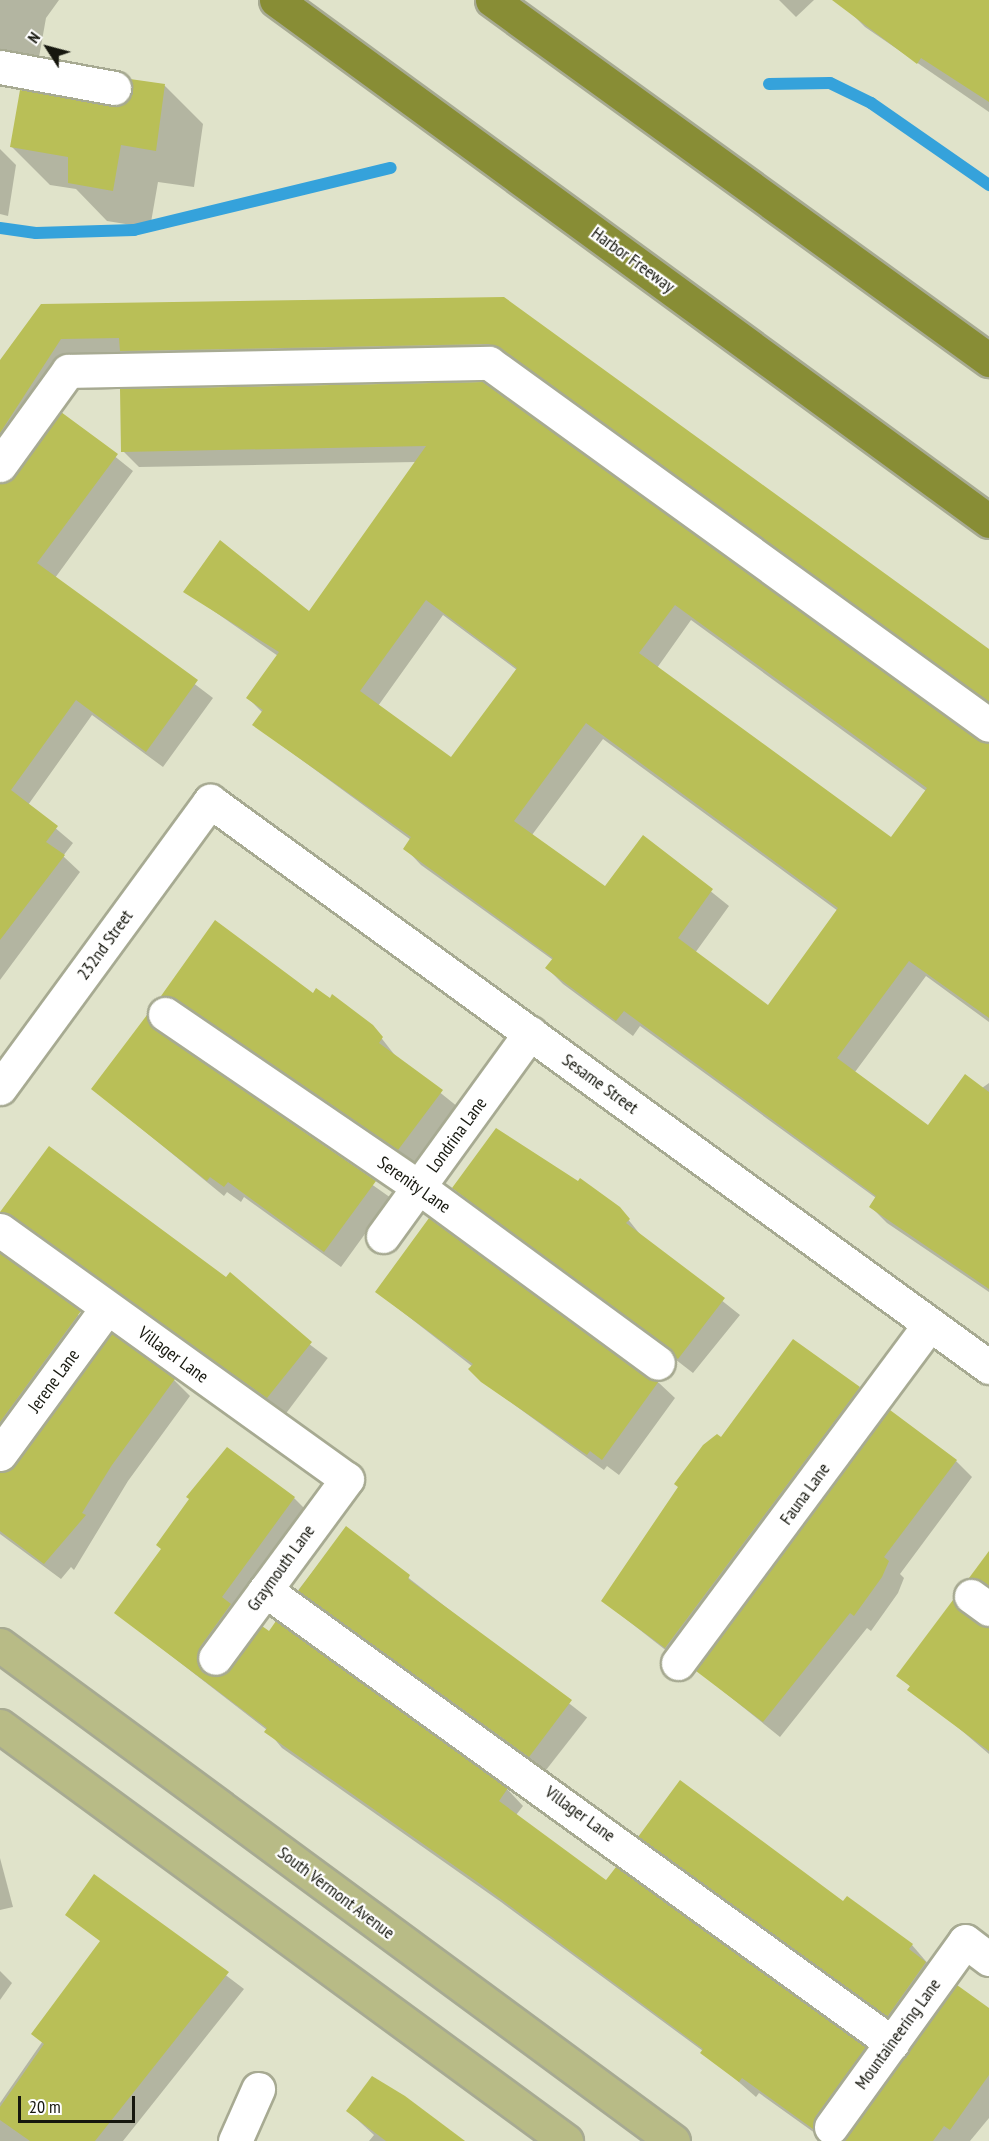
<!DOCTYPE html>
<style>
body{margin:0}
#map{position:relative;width:989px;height:2141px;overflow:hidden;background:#e0e3ca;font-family:"PT Sans Narrow",sans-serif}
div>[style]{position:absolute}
.shadow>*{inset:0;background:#0003;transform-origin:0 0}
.stream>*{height:12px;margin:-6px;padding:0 6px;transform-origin:6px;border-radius:6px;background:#35a2db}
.building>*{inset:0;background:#b9bf57}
.roads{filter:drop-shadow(2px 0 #a7aa92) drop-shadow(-2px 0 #a7aa92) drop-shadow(0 2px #a7aa92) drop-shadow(0 -2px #a7aa92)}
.minor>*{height:33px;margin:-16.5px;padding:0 16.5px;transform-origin:16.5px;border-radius:16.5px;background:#fff}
.major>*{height:33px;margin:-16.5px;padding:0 16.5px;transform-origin:16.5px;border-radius:16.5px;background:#b8bb86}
.highway>*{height:33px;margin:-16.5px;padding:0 16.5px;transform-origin:16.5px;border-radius:16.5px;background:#888d35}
span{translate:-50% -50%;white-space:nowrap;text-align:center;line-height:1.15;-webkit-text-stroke:4.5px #fff;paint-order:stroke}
.street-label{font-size:18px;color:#16170e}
.north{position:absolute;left:18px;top:18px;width:60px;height:60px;-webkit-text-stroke:4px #fff;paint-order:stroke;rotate:306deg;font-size:16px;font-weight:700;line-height:24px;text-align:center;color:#16170e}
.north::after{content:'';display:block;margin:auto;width:21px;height:27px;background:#16170e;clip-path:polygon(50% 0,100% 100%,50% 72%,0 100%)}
.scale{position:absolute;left:18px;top:2096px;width:117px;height:27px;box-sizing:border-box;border:3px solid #16170e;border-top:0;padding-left:8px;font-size:18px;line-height:21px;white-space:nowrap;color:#16170e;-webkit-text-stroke:4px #fff;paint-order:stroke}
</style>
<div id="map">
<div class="shadow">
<div style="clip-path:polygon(0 0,59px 0,46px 18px,36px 74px,0 68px)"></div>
<div style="clip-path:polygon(779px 0,814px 0,796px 17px)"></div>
<div style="clip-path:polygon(858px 0,989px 0,989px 112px,865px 27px,849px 11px)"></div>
<div style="clip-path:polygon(131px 81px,165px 86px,203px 124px,194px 187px,158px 182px,150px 228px,107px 221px,76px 189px,50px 185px,12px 147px,130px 101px)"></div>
<div style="clip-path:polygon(0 149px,16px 165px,8px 216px,0 214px)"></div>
<div style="clip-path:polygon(503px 298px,989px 651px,989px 705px,506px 360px,78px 354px,0 475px,0 363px,41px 306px)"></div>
<div style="clip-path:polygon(evenodd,483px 383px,977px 742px,989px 743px,989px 1022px,926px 976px,855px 1072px,928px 1127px,989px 1083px,989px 1292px,887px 1223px,870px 1206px,876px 1198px,640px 1026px,633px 1036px,563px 984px,547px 968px,553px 960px,421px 865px,405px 848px,411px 840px,254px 725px,263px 713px,248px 698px,278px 656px,185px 591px,310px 613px,416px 462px,139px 467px,123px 451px,483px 383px,443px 615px,517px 670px,452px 759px,378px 706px,443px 615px,483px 383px,691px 620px,926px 791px,891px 839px,657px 668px,691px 620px,483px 383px,603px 739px,838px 911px,768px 1007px,695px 953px,729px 906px,643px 837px,605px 888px,532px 835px,603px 739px)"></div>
<div style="clip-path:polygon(62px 414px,133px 471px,55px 578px,213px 698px,163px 767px,92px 715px,28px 805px,73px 843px,63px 856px,80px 872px,0 980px,0 485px,9px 483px)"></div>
<div style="clip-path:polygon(313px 995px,372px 1026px,397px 1058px,458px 1107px,415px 1166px,179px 1012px,163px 996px)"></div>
<div style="clip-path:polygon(147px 1017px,166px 1039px,391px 1198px,341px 1267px,244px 1197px,241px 1202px,227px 1192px,224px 1196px,93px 1089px)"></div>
<div style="left:49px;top:1148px;width:349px;height:77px;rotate:37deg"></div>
<div style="clip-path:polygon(454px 1188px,619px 1208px,643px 1238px,740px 1315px,693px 1373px)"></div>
<div style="clip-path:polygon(9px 1261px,96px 1329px,0 1464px,0 1272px)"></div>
<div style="clip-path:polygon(377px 1292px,659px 1383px,675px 1398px,619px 1475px,607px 1466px,604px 1470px,487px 1385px,473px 1367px)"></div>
<div style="clip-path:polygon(174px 1380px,190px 1396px,128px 1481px,74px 1570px,71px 1567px,61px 1579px,0 1534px,0 1472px)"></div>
<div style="clip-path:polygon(859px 1389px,875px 1405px,682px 1663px,603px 1601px,721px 1439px)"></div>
<div style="clip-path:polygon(956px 1461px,972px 1477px,900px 1574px,904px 1578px,898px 1593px,871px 1631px,867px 1628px,780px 1737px,698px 1671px)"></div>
<div style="clip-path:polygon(294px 1498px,310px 1514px,215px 1664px,214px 1675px,507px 1789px,523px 1806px,516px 1815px,607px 1882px,865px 2048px,881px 2064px,826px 2141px,759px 2093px,756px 2097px,703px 2051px,501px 1902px,282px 1748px,267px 1730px,116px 1613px)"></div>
<div style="left:346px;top:1529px;width:306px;height:77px;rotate:38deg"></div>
<div style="clip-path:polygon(953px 1602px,978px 1626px,989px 1629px,989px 1754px,898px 1676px)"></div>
<div style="clip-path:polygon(640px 1837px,843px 1903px,912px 1945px,942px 1980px,904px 2032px)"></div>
<div style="clip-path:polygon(0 1858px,13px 1907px,0 1910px)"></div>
<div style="clip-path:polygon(95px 1876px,244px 1989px,123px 2141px,0 2141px,0 2103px,110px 1944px)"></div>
<div style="clip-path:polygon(0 1971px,12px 1983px,0 2000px)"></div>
<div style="clip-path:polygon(989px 2010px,989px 2118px,970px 2141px,844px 2141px)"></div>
<div style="clip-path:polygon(348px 2111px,459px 2141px,369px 2141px,374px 2135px)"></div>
</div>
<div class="stream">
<div style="left:769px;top:84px;width:61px;rotate:-0.9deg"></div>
<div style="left:830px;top:83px;width:46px;rotate:26deg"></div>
<div style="left:871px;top:103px;width:144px;rotate:34.8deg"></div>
<div style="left:0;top:228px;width:36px;rotate:8deg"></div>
<div style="left:36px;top:233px;width:98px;rotate:-1.8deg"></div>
<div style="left:134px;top:230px;width:264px;rotate:-13.6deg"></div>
</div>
<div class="building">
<div style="clip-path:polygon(832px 0,989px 0,989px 102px,921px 58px,917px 64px)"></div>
<div style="clip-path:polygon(130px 79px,165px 84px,156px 151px,121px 145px,113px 191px,68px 183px,68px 157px,10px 147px,20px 90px,120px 106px,132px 92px)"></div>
<div style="clip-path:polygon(504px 297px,989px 649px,989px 702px,489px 344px,120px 351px,119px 338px,61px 339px,0 433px,0 360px,41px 304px)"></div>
<div style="clip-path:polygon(evenodd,483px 382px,989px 743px,989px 1018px,909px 961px,837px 1058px,928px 1125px,965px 1074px,989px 1092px,989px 1289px,869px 1207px,876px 1196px,624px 1011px,616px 1021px,545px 968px,553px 958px,403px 849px,411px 837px,252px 725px,263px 710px,246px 698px,279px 652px,183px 592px,220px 540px,309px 611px,426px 446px,121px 452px,120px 389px,483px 382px,426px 600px,517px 668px,451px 757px,360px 691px,426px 600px,483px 382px,675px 605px,927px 788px,891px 837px,639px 653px,675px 605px,483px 382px,586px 723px,838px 908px,768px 1005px,678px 938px,713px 889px,643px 835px,605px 886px,514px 821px,586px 723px)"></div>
<div style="clip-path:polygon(61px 412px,118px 454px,37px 563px,198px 680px,146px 752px,76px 700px,11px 790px,58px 826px,46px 842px,65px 855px,0 940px,0 483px,15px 476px)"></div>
<div style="clip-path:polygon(215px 920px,313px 993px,316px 988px,330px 998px,332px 994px,373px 1025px,383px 1037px,379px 1043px,443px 1090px,398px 1150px,176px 999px,161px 996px)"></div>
<div style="clip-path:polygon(147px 1015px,154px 1029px,376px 1181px,324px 1252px,228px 1182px,224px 1187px,210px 1177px,207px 1181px,91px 1089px)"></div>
<div style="clip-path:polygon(496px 1128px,578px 1181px,580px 1178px,620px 1207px,630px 1219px,626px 1223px,725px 1298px,678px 1359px,452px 1188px)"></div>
<div style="clip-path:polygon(49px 1146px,226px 1277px,230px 1272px,312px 1342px,267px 1398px,0 1212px)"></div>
<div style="clip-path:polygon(429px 1218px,647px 1378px,659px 1381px,602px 1460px,590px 1451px,587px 1455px,481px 1382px,468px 1369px,473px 1364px,375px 1292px)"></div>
<div style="clip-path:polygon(0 1253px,81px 1311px,0 1422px)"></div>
<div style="clip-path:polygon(112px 1333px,175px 1379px,112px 1465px,82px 1513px,86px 1515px,44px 1564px,0 1531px,0 1472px,15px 1465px)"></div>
<div style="clip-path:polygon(793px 1339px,860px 1387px,665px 1648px,601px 1601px,678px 1487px,674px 1484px,703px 1445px,717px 1434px,721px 1437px)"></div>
<div style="clip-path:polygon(890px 1410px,957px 1460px,884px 1557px,889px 1561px,882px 1577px,854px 1616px,850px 1613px,763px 1722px,696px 1671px)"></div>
<div style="clip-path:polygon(227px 1447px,295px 1497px,222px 1597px,231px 1604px,200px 1647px,198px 1665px,203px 1673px,223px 1675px,262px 1626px,269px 1631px,276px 1621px,508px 1788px,499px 1801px,606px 1880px,616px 1867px,866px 2047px,816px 2116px,813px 2129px,742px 2078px,739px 2082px,700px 2053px,703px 2049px,483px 1886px,264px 1732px,267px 1728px,114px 1613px,161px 1549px,156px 1545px,189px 1499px,186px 1497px)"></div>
<div style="clip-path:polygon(346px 1526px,410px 1575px,408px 1579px,572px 1700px,529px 1757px,298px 1591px)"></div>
<div style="clip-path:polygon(989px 1551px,989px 1586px,969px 1578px)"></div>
<div style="clip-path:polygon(953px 1600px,960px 1611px,989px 1627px,989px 1751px,907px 1690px,910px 1686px,896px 1676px)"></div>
<div style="clip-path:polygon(680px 1780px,843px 1901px,847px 1896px,913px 1944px,909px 1949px,926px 1962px,887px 2017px,638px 1837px)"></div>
<div style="clip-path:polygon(94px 1874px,229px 1972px,95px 2141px,30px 2141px,0 2120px,0 2107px,44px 2044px,31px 2034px,100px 1941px,65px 1915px)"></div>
<div style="clip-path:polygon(957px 1985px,989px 2008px,989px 2075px,950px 2130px,944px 2126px,933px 2141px,843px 2141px)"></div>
<div style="clip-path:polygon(372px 2076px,405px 2096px,465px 2141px,386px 2141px,346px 2111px)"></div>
</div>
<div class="roads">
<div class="minor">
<div style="left:0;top:67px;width:116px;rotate:10.4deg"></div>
<div style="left:0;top:465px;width:116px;rotate:-54.1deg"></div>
<div style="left:68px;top:371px;width:421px;rotate:-1.1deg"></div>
<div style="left:489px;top:363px;width:617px;rotate:35.9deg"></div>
<div style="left:165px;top:1014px;width:309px;rotate:34.3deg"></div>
<div style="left:420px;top:1188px;width:295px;rotate:36.3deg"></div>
<div style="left:0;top:1088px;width:356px;rotate:-53.8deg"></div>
<div style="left:210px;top:801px;width:963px;rotate:36deg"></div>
<div style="left:0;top:1230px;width:427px;rotate:35.7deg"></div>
<div style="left:347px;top:1479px;width:222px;rotate:126.4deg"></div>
<div style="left:383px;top:1236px;width:251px;rotate:-54.1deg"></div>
<div style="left:0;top:1454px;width:181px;rotate:-53.8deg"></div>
<div style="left:265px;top:1590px;width:774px;rotate:35.85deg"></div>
<div style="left:971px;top:1596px;width:22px;rotate:36deg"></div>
<div style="left:678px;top:1663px;width:422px;rotate:-53.4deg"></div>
<div style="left:831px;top:2127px;width:229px;rotate:-54.2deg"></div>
<div style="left:965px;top:1941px;width:30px;rotate:37deg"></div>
<div style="left:235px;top:2141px;width:57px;rotate:-66.1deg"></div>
</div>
<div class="major">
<div style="left:0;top:1645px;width:836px;rotate:36.39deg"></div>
<div style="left:0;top:1726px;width:702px;rotate:36.25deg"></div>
</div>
<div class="highway">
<div style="left:276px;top:0;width:883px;rotate:36.16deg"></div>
<div style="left:492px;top:0;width:614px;rotate:35.92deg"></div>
</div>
</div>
<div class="street-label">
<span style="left:633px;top:260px;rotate:36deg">Harbor Freeway</span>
<span style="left:105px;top:945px;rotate:-54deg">232nd Street</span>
<span style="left:600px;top:1084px;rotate:36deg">Sesame Street</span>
<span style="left:457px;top:1135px;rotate:-54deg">Londrina Lane</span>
<span style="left:414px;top:1185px;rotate:35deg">Serenity Lane</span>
<span style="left:173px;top:1355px;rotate:36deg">Villager Lane</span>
<span style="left:54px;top:1381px;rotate:-54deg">Jerene Lane</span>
<span style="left:805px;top:1494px;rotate:-54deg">Fauna Lane</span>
<span style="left:281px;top:1568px;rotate:-54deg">Graymouth Lane</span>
<span style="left:580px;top:1814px;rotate:36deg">Villager Lane</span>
<span style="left:336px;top:1893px;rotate:37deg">South Vermont Avenue</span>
<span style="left:898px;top:2034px;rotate:-54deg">Mountaineering Lane</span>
</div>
<div class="north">N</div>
<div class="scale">20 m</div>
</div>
